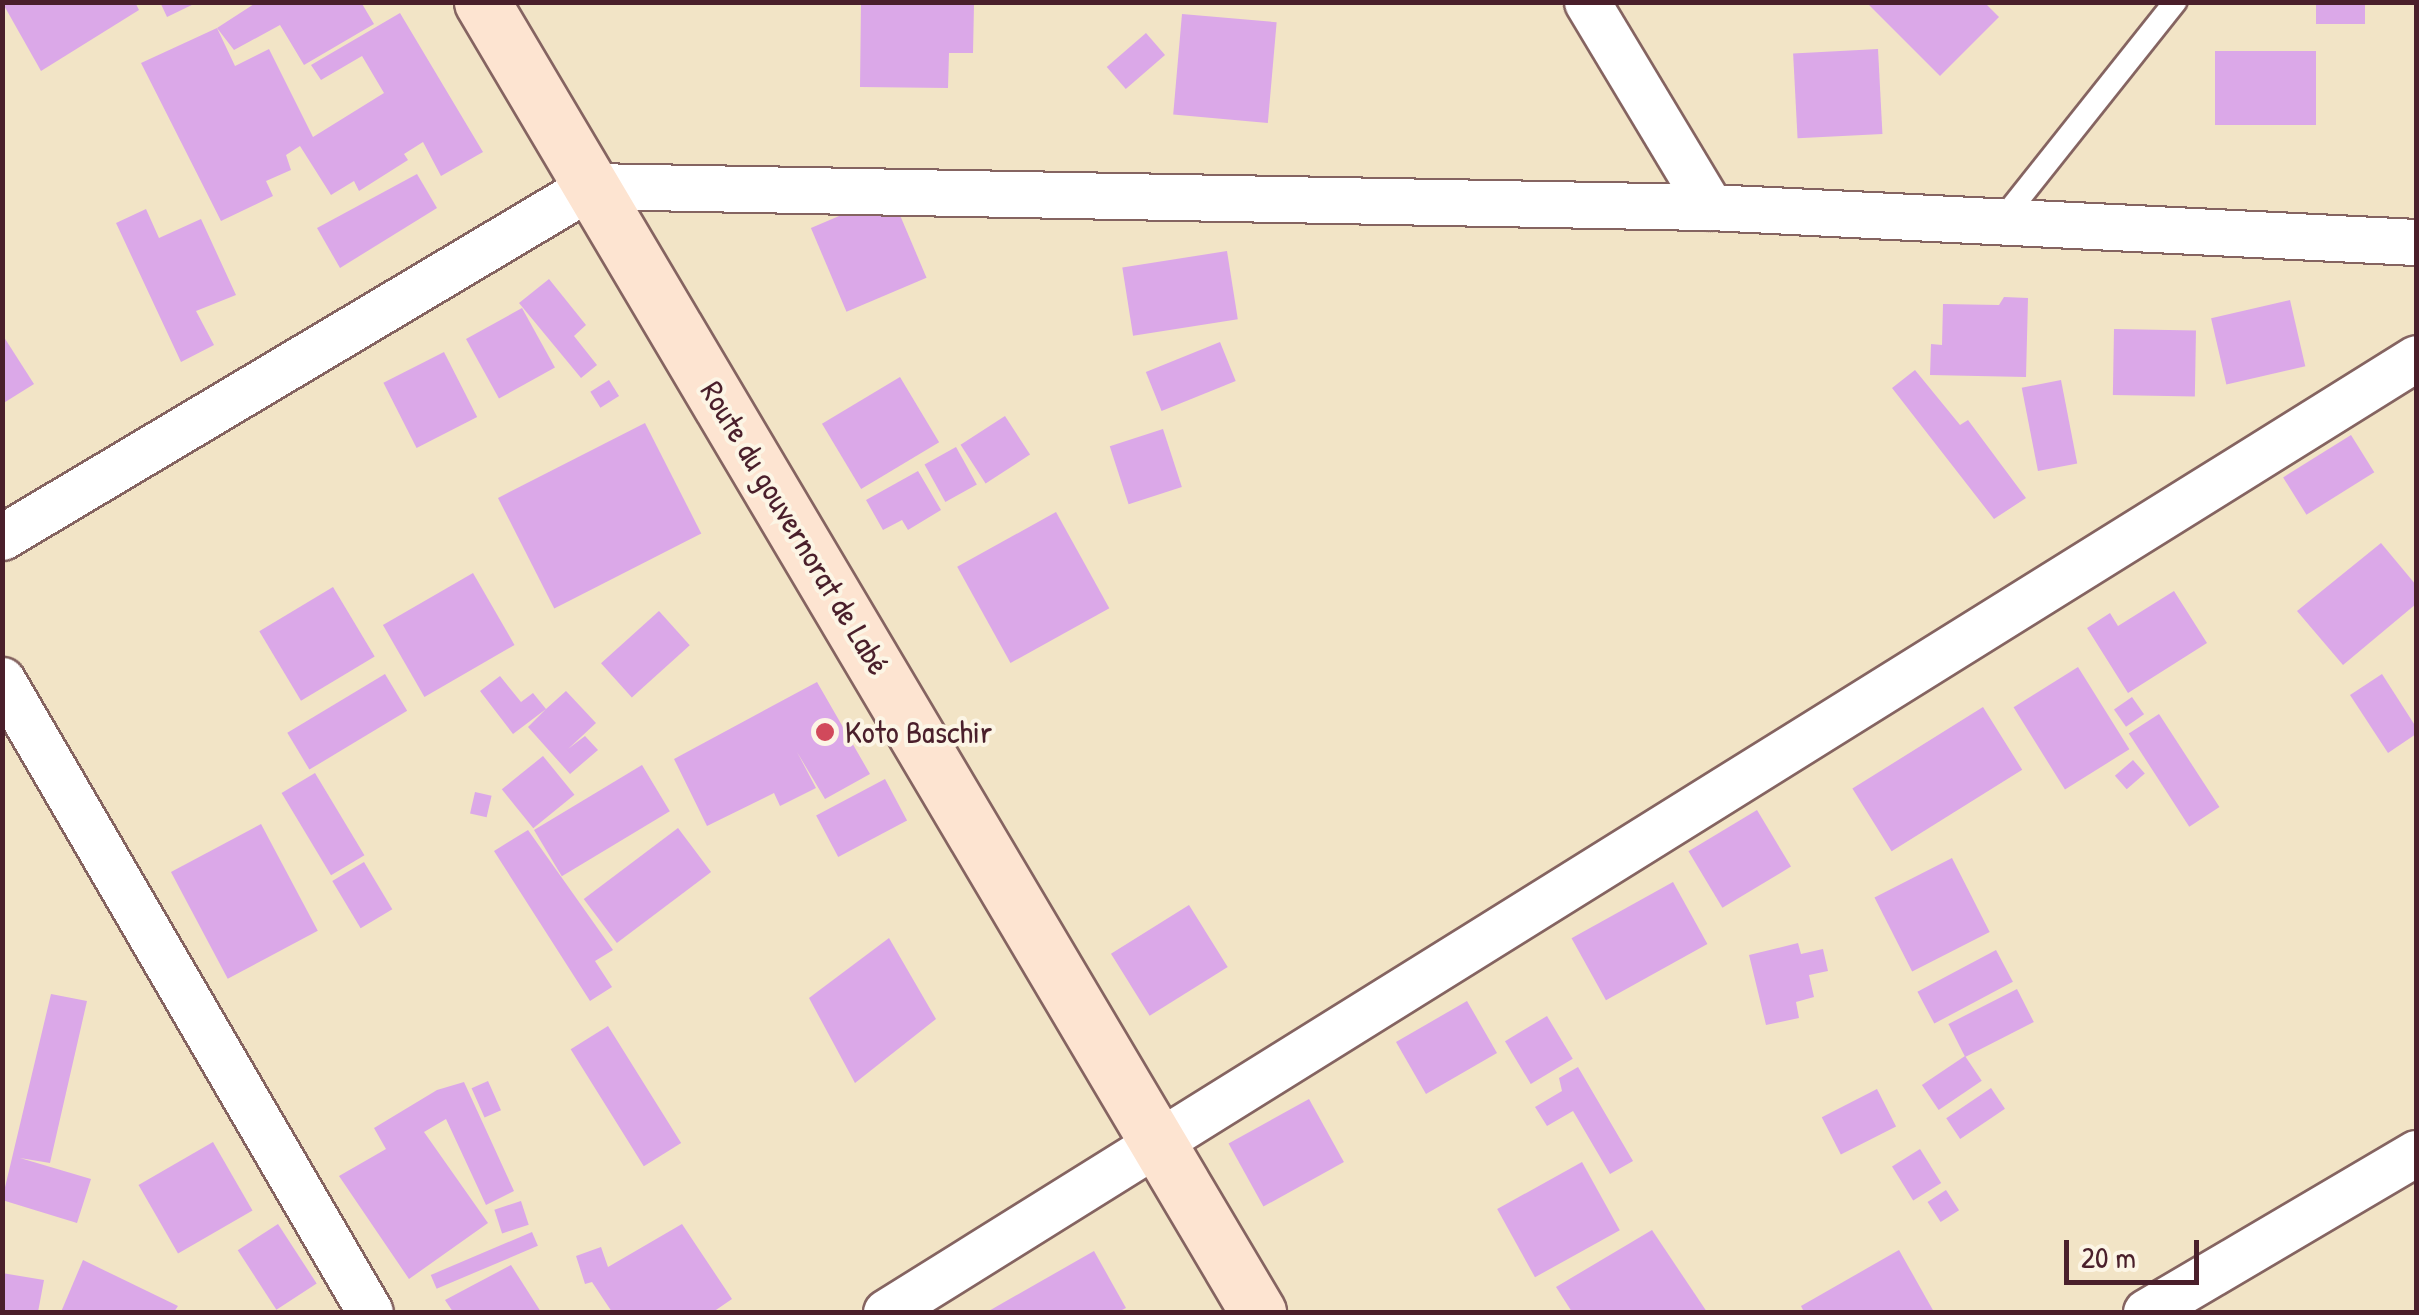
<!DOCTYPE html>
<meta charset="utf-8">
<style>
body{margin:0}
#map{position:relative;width:2419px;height:1315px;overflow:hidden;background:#f2e4c6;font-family:"Patrick Hand",sans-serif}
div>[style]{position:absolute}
.building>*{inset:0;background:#dba8e8;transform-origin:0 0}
.roads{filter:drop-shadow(2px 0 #856461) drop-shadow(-2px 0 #856461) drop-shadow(0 2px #856461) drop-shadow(0 -2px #856461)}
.lane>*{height:22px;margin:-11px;padding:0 11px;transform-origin:11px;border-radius:11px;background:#fff}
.street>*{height:45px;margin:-22.5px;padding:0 22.5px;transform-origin:22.5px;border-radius:22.5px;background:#fff}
.secondary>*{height:55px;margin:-27.5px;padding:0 27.5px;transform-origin:27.5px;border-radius:27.5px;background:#fde4d1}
.dots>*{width:28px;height:28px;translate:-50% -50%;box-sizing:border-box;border:5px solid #fcf5e5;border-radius:50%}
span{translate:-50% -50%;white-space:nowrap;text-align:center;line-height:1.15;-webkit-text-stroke:8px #fcf5e5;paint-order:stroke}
.street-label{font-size:32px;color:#4a1f2b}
.poi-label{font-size:32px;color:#4a1f2b}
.left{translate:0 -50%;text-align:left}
.frame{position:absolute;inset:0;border:5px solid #4a1f2b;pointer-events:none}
.scale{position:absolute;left:2064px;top:1240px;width:135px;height:45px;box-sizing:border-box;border:5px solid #4a1f2b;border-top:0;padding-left:12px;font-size:30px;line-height:35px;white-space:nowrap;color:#4a1f2b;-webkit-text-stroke:8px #fcf5e5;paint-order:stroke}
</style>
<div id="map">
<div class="building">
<div style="clip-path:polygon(2px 2px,135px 2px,139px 10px,41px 71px)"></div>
<div style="clip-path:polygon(160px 2px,198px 2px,167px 17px)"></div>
<div style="clip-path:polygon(257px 2px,361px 2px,374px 24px,304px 65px,280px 25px,234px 50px,217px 28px)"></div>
<div style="clip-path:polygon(1866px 2px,1984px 2px,1999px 17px,1940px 76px)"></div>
<div style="left:2316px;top:2px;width:49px;height:22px"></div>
<div style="clip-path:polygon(861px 3px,974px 5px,973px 53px,949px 53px,948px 88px,860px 87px)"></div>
<div style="clip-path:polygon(400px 13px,483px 152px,441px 176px,423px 142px,404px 154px,408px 160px,359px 191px,354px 181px,331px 195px,300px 146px,286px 155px,291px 170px,266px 181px,273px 196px,221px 221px,141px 63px,217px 28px,235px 66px,269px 49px,313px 137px,384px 93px,362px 56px,321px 80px,311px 65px)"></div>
<div style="left:1182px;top:14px;width:95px;height:101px;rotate:5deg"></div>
<div style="left:1146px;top:33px;width:29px;height:52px;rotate:49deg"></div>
<div style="left:1878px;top:49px;width:85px;height:85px;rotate:87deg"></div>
<div style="left:2215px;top:51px;width:101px;height:74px"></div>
<div style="clip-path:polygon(417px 174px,437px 208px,340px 268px,317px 228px)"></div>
<div style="left:891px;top:194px;width:91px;height:87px;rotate:67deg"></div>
<div style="clip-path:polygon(146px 209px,159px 238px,201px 219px,236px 295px,196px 311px,214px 345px,181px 362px,116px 223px)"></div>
<div style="left:1227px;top:251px;width:69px;height:106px;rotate:81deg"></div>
<div style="clip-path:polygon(549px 279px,586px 325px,574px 336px,597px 365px,581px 378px,519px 303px)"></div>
<div style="clip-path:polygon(2004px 297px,2028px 298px,2026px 377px,1930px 375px,1931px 344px,1942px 345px,1943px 304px,1999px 305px)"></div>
<div style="left:2290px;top:300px;width:68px;height:81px;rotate:77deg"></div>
<div style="left:522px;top:308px;width:68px;height:64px;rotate:61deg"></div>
<div style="left:2114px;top:329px;width:82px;height:66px;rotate:1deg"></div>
<div style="clip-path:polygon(2px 334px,34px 384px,2px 404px)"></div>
<div style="left:1220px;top:342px;width:42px;height:80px;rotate:68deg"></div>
<div style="left:444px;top:352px;width:73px;height:68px;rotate:63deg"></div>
<div style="clip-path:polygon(1915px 370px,1960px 425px,1968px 420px,2026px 498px,1994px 519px,1892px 388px)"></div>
<div style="left:900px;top:377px;width:76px;height:91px;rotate:59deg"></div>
<div style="left:609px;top:380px;width:19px;height:22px;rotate:58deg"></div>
<div style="left:2061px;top:380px;width:85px;height:40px;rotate:79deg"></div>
<div style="left:1005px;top:416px;width:46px;height:53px;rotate:57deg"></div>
<div style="left:645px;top:423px;width:124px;height:165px;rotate:63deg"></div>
<div style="left:1163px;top:429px;width:61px;height:56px;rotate:72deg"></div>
<div style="left:2351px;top:435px;width:44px;height:80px;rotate:58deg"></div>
<div style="left:956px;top:447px;width:43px;height:36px;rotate:61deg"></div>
<div style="clip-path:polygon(918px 471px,941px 510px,908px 530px,902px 520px,883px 530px,866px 500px)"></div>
<div style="left:1056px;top:512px;width:110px;height:113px;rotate:61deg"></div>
<div style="clip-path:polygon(2381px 543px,2416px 585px,2416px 604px,2343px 665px,2297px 611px)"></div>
<div style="left:473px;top:573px;width:83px;height:104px;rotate:60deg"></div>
<div style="left:333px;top:587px;width:81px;height:86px;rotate:59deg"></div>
<div style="clip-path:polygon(2174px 591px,2207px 643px,2128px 693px,2087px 628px,2110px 613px,2118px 626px)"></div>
<div style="left:659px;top:611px;width:46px;height:78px;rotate:48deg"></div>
<div style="left:2078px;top:667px;width:97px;height:76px;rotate:58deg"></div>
<div style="left:385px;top:674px;width:43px;height:114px;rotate:59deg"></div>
<div style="clip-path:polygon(2382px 674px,2416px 727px,2416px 734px,2388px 753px,2350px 695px)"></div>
<div style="clip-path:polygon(500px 676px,521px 702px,533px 693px,546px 709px,566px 691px,596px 723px,568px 749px,585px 736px,598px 750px,570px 774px,528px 727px,546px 709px,513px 734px,480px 691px)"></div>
<div style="clip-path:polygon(817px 682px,870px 774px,825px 799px,797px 752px,816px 788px,780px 806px,774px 793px,707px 826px,674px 759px)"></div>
<div style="left:2132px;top:697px;width:21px;height:22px;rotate:55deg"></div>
<div style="left:1983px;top:707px;width:74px;height:154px;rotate:58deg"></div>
<div style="left:2159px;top:714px;width:111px;height:36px;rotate:57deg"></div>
<div style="left:543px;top:756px;width:50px;height:53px;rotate:51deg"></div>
<div style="left:2133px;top:760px;width:18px;height:24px;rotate:49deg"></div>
<div style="left:642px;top:765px;width:54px;height:126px;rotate:59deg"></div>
<div style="left:315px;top:773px;width:96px;height:39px;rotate:59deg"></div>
<div style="left:885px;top:779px;width:47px;height:78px;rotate:62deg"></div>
<div style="left:475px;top:792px;width:17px;height:22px;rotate:13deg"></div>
<div style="left:1757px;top:810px;width:66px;height:80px;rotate:59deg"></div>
<div style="left:261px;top:824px;width:121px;height:102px;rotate:62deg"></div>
<div style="left:678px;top:828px;width:55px;height:118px;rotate:53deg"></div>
<div style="clip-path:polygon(528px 830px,613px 950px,595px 961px,612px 987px,590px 1001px,494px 851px)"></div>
<div style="left:1952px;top:858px;width:83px;height:87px;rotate:63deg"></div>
<div style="left:364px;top:862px;width:55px;height:37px;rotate:59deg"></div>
<div style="left:1673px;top:882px;width:71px;height:116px;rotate:61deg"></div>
<div style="left:1189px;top:905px;width:73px;height:92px;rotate:58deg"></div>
<div style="clip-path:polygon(889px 938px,936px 1019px,855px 1083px,809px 998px)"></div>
<div style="clip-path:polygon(1798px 943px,1801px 954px,1823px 949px,1828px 971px,1809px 975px,1814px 997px,1796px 1002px,1799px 1018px,1766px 1025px,1749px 955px)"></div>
<div style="left:1996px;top:950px;width:36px;height:89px;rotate:62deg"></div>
<div style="left:2017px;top:989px;width:37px;height:77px;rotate:63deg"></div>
<div style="clip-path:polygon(51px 994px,87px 1001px,50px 1163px,20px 1158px,91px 1179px,77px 1223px,2px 1200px)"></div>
<div style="left:1467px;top:1001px;width:60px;height:82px;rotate:60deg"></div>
<div style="left:1547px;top:1016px;width:50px;height:49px;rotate:59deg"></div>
<div style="left:608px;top:1026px;width:138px;height:44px;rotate:58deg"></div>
<div style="left:1965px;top:1056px;width:30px;height:52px;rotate:56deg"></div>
<div style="clip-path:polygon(1578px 1067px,1633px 1161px,1610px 1174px,1573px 1111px,1547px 1126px,1535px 1107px,1562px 1091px,1559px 1078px)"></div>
<div style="left:488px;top:1081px;width:32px;height:18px;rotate:66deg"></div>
<div style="clip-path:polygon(464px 1082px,514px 1191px,486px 1205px,446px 1119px,424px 1132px,488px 1223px,409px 1279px,339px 1176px,386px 1149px,374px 1128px,437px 1090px)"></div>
<div style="left:1991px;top:1088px;width:25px;height:54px;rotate:56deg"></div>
<div style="left:1877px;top:1089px;width:42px;height:62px;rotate:63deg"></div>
<div style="left:1309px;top:1099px;width:72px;height:92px;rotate:61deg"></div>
<div style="left:213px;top:1142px;width:79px;height:86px;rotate:60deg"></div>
<div style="left:1920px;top:1149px;width:40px;height:33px;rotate:58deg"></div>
<div style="left:1582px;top:1162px;width:78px;height:97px;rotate:61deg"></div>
<div style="left:1946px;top:1190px;width:24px;height:22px;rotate:57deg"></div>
<div style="left:521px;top:1201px;width:25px;height:28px;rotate:72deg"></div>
<div style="left:278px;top:1224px;width:71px;height:48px;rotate:57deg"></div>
<div style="clip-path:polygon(682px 1224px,732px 1299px,713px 1312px,612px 1312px,592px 1282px,585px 1284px,576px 1256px,601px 1247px,608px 1267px)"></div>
<div style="clip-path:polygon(1652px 1230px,1707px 1312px,1572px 1312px,1556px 1287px)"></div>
<div style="left:532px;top:1232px;width:15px;height:110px;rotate:67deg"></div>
<div style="clip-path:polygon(1899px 1250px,1934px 1312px,1804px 1312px,1801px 1306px)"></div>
<div style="clip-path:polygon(1094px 1251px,1126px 1308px,1118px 1312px,987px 1312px)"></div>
<div style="clip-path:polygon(83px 1260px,178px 1306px,174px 1312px,61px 1312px)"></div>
<div style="clip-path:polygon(511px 1265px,541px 1312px,453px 1312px,445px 1300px)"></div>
<div style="clip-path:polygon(2px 1273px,44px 1280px,38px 1312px,2px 1312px)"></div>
</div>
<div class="roads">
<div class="lane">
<div style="left:2001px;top:221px;width:280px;rotate:-51.5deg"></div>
</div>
<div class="street">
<div style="left:1587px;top:2px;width:239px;rotate:59deg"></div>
<div style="left:2px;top:537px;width:686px;rotate:-30.79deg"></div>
<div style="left:591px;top:186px;width:1119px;rotate:1.08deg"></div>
<div style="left:1710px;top:207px;width:707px;rotate:2.84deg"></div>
<div style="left:2px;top:680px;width:731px;rotate:59.79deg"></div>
<div style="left:886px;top:1312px;width:1803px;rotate:-31.94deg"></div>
<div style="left:2146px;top:1312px;width:313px;rotate:-30.5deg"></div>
</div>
<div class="secondary">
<div style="left:482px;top:2px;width:1523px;rotate:59.36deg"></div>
</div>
</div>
<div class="dots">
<div style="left:825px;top:732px;background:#d1495b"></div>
</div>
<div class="street-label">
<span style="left:795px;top:528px;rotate:59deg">Route du gouvernorat de Labé</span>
</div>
<div class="poi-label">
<span class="left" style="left:845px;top:732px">Koto Baschir</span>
</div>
<div class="frame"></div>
<div class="scale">20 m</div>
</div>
